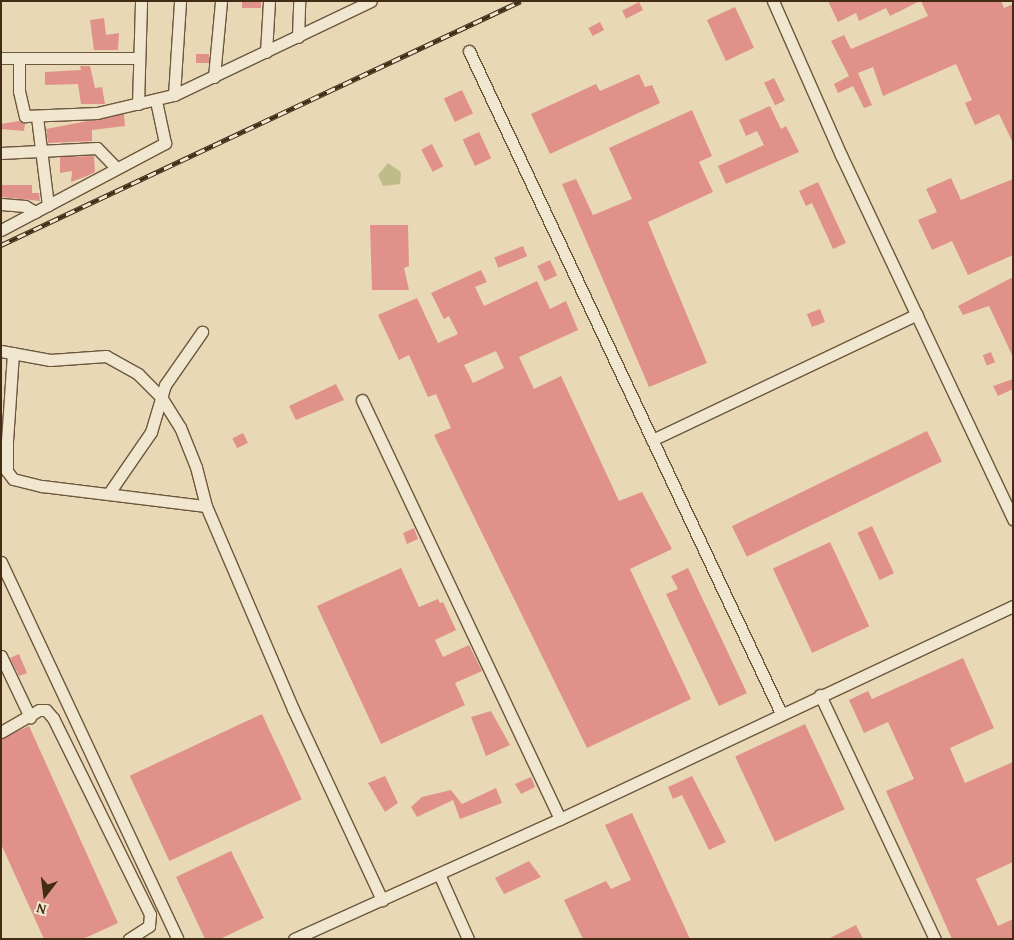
<!DOCTYPE html>
<style>
body{margin:0}
#map{position:relative;width:1014px;height:940px;overflow:hidden;background:#e9d8b5;font-family:"Gentium Book Plus",serif}
div>[style]{position:absolute}
.green>*{inset:0;background:#bebc88}
.building>*{inset:0;background:#e0928a;transform-origin:0 0}
.roads{filter:drop-shadow(1px 0 #6c573d) drop-shadow(-1px 0 #6c573d) drop-shadow(0 1px #6c573d) drop-shadow(0 -1px #6c573d)}
.minor>*{height:11px;margin:-5.5px;padding:0 5.5px;transform-origin:5.5px;border-radius:5.5px;background:#f1e6cf}
.rail>*{height:5px;margin-top:-2.5px;transform-origin:0;background:repeating-linear-gradient(90deg,#f1e6cf 0 9px,#422c15 0 18px);box-sizing:border-box;border-block:1px solid #422c15}
span{translate:-50% -50%;white-space:nowrap;text-align:center;line-height:1.15;-webkit-text-stroke:5px #f1e6cf;paint-order:stroke}
.frame{position:absolute;inset:0;border:2px solid #422c15;pointer-events:none}
.north{position:absolute;left:20px;top:870px;width:50px;height:50px;-webkit-text-stroke:4px #f1e6cf;paint-order:stroke;rotate:195deg;font-size:14px;font-weight:700;line-height:20px;text-align:center;color:#422c15}
.north::after{content:'';display:block;margin:auto;width:18px;height:22px;background:#422c15;clip-path:polygon(50% 0,100% 100%,50% 72%,0 100%)}
</style>
<div id="map">
<div class="green">
<div style="clip-path:polygon(388px 163px,401px 172px,400px 184px,383px 186px,378px 175px)"></div>
</div>
<div class="building">
<div style="left:242px;top:1px;width:19px;height:7px"></div>
<div style="clip-path:polygon(828px 1px,920px 1px,890px 16px,886px 8px,859px 21px,856px 13px,838px 22px)"></div>
<div style="clip-path:polygon(921px 1px,1001px 1px,1004px 8px,1013px 4px,1013px 143px,999px 114px,975px 125px,965px 103px,972px 100px,956px 64px,883px 96px,873px 67px,858px 73px,872px 105px,864px 108px,853px 86px,838px 93px,834px 84px,849px 76px,831px 41px,844px 35px,851px 49px,928px 16px)"></div>
<div style="left:639px;top:2px;width:9px;height:19px;rotate:63deg"></div>
<div style="left:735px;top:7px;width:45px;height:31px;rotate:65deg"></div>
<div style="clip-path:polygon(104px 18px,106px 35px,119px 33px,118px 50px,94px 50px,90px 20px)"></div>
<div style="left:600px;top:22px;width:9px;height:13px;rotate:63deg"></div>
<div style="left:196px;top:54px;width:13px;height:9px"></div>
<div style="clip-path:polygon(80px 66px,90px 66px,95px 88px,102px 87px,105px 104px,81px 104px,78px 84px,45px 85px,45px 72px,81px 70px)"></div>
<div style="clip-path:polygon(639px 74px,645px 87px,652px 85px,660px 103px,550px 154px,531px 114px,596px 84px,600px 91px)"></div>
<div style="left:774px;top:78px;width:25px;height:11px;rotate:64deg"></div>
<div style="left:462px;top:90px;width:26px;height:20px;rotate:65deg"></div>
<div style="clip-path:polygon(770px 106px,781px 129px,786px 126px,799px 152px,726px 184px,718px 166px,764px 145px,757px 131px,746px 136px,739px 120px)"></div>
<div style="clip-path:polygon(692px 110px,712px 156px,699px 162px,713px 192px,648px 222px,707px 363px,649px 387px,562px 184px,576px 179px,593px 215px,632px 199px,609px 148px)"></div>
<div style="clip-path:polygon(124px 114px,125px 126px,92px 130px,92px 141px,48px 143px,46px 129px)"></div>
<div style="clip-path:polygon(19px 121px,25px 123px,24px 131px,1px 129px,1px 124px)"></div>
<div style="left:479px;top:132px;width:29px;height:18px;rotate:65deg"></div>
<div style="left:432px;top:144px;width:25px;height:12px;rotate:63deg"></div>
<div style="clip-path:polygon(94px 156px,95px 172px,87px 176px,71px 182px,72px 171px,60px 173px,60px 157px)"></div>
<div style="clip-path:polygon(951px 178px,961px 200px,1013px 179px,1013px 255px,968px 275px,952px 241px,932px 250px,918px 220px,937px 212px,926px 189px)"></div>
<div style="clip-path:polygon(818px 182px,846px 243px,833px 249px,812px 203px,806px 206px,799px 191px)"></div>
<div style="clip-path:polygon(1px 185px,32px 185px,32px 193px,39px 193px,40px 201px,1px 197px)"></div>
<div style="clip-path:polygon(370px 225px,408px 225px,409px 266px,404px 268px,409px 290px,372px 290px)"></div>
<div style="left:523px;top:246px;width:11px;height:31px;rotate:68deg"></div>
<div style="left:550px;top:260px;width:17px;height:14px;rotate:65deg"></div>
<div style="clip-path:polygon(evenodd,481px 270px,487px 282px,475px 287px,484px 306px,537px 281px,550px 309px,566px 301px,578px 330px,519px 357px,534px 389px,561px 376px,619px 501px,642px 492px,672px 549px,630px 569px,691px 699px,587px 748px,434px 435px,451px 428px,436px 394px,428px 397px,409px 355px,399px 360px,378px 315px,417px 298px,438px 343px,458px 334px,449px 316px,444px 319px,431px 293px,481px 270px,496px 351px,504px 368px,473px 383px,464px 365px,496px 351px)"></div>
<div style="clip-path:polygon(1013px 277px,1013px 357px,989px 306px,963px 315px,958px 306px)"></div>
<div style="left:820px;top:309px;width:14px;height:14px;rotate:69deg"></div>
<div style="left:991px;top:352px;width:11px;height:9px;rotate:68deg"></div>
<div style="clip-path:polygon(1013px 379px,1013px 389px,998px 396px,993px 386px)"></div>
<div style="clip-path:polygon(336px 384px,344px 400px,296px 420px,289px 406px)"></div>
<div style="left:927px;top:431px;width:34px;height:217px;rotate:64deg"></div>
<div style="left:243px;top:433px;width:11px;height:12px;rotate:63deg"></div>
<div style="left:872px;top:526px;width:52px;height:16px;rotate:65deg"></div>
<div style="clip-path:polygon(414px 528px,418px 539px,407px 544px,403px 533px)"></div>
<div style="left:830px;top:542px;width:93px;height:63px;rotate:65deg"></div>
<div style="clip-path:polygon(401px 568px,419px 607px,438px 599px,440px 603px,443px 602px,456px 630px,435px 640px,443px 657px,469px 645px,482px 671px,455px 683px,465px 705px,381px 744px,317px 606px)"></div>
<div style="clip-path:polygon(688px 568px,747px 693px,719px 706px,666px 594px,678px 589px,671px 576px)"></div>
<div style="clip-path:polygon(19px 654px,27px 673px,19px 676px,10px 658px)"></div>
<div style="clip-path:polygon(963px 658px,994px 728px,950px 748px,965px 783px,1013px 762px,1013px 862px,976px 879px,998px 926px,1013px 919px,1013px 939px,952px 939px,886px 791px,914px 779px,888px 722px,864px 733px,849px 700px,868px 691px,872px 699px)"></div>
<div style="clip-path:polygon(491px 711px,510px 745px,486px 756px,471px 717px)"></div>
<div style="left:262px;top:714px;width:94px;height:146px;rotate:65deg"></div>
<div style="left:805px;top:724px;width:94px;height:77px;rotate:65deg"></div>
<div style="clip-path:polygon(29px 726px,118px 923px,83px 939px,44px 939px,1px 844px,1px 739px)"></div>
<div style="clip-path:polygon(385px 776px,398px 803px,385px 812px,368px 783px)"></div>
<div style="clip-path:polygon(692px 776px,726px 842px,709px 850px,682px 795px,673px 799px,668px 787px)"></div>
<div style="clip-path:polygon(531px 777px,535px 787px,521px 794px,515px 784px)"></div>
<div style="clip-path:polygon(496px 788px,502px 803px,460px 819px,453px 800px,417px 817px,411px 807px,422px 797px,451px 790px,462px 804px)"></div>
<div style="clip-path:polygon(632px 813px,690px 939px,583px 939px,564px 900px,606px 881px,611px 889px,631px 880px,605px 825px)"></div>
<div style="clip-path:polygon(231px 851px,264px 918px,220px 939px,205px 939px,176px 877px)"></div>
<div style="clip-path:polygon(529px 861px,541px 877px,504px 894px,495px 878px)"></div>
<div style="clip-path:polygon(856px 925px,863px 939px,828px 939px)"></div>
</div>
<div class="roads">
<div class="minor">
<div style="left:773px;top:1px;width:168px;rotate:66.2deg"></div>
<div style="left:841px;top:155px;width:403px;rotate:64.7deg"></div>
<div style="left:298px;top:37px;width:36px;rotate:-88deg"></div>
<div style="left:469px;top:51px;width:732px;rotate:64.77deg"></div>
<div style="left:266px;top:52px;width:51px;rotate:-86.6deg"></div>
<div style="left:1px;top:58px;width:138px"></div>
<div style="left:19px;top:58px;width:33px;rotate:90deg"></div>
<div style="left:19px;top:91px;width:26px;rotate:77deg"></div>
<div style="left:25px;top:116px;width:72px;rotate:-2.4deg"></div>
<div style="left:97px;top:113px;width:79px;rotate:-13.2deg"></div>
<div style="left:174px;top:95px;width:218px;rotate:-25.5deg"></div>
<div style="left:214px;top:77px;width:76px;rotate:-84.7deg"></div>
<div style="left:174px;top:95px;width:94px;rotate:-86.3deg"></div>
<div style="left:138px;top:104px;width:103px;rotate:-88.3deg"></div>
<div style="left:37px;top:117px;width:89px;rotate:82.9deg"></div>
<div style="left:1px;top:153px;width:96px;rotate:-3deg"></div>
<div style="left:97px;top:148px;width:28px;rotate:46deg"></div>
<div style="left:1px;top:204px;width:24px;rotate:5deg"></div>
<div style="left:25px;top:206px;width:12px;rotate:31deg"></div>
<div style="left:1px;top:230px;width:186px;rotate:-27.9deg"></div>
<div style="left:165px;top:143px;width:43px;rotate:-102.1deg"></div>
<div style="left:1px;top:351px;width:50px;rotate:10.4deg"></div>
<div style="left:50px;top:360px;width:56px;rotate:-4.1deg"></div>
<div style="left:106px;top:356px;width:37px;rotate:29deg"></div>
<div style="left:138px;top:374px;width:33px;rotate:45deg"></div>
<div style="left:161px;top:397px;width:36px;rotate:58deg"></div>
<div style="left:180px;top:427px;width:43px;rotate:68.2deg"></div>
<div style="left:196px;top:467px;width:40px;rotate:75.6deg"></div>
<div style="left:206px;top:506px;width:221px;rotate:66.8deg"></div>
<div style="left:293px;top:709px;width:211px;rotate:65deg"></div>
<div style="left:13px;top:353px;width:88px;rotate:93.9deg"></div>
<div style="left:7px;top:441px;width:30px;rotate:90deg"></div>
<div style="left:7px;top:471px;width:10px;rotate:53deg"></div>
<div style="left:13px;top:479px;width:30px;rotate:14deg"></div>
<div style="left:42px;top:486px;width:165px;rotate:7deg"></div>
<div style="left:362px;top:400px;width:463px;rotate:64.7deg"></div>
<div style="left:652px;top:440px;width:293px;rotate:-25.4deg"></div>
<div style="left:109px;top:493px;width:74px;rotate:-55.5deg"></div>
<div style="left:151px;top:432px;width:49px;rotate:-73.4deg"></div>
<div style="left:165px;top:385px;width:65px;rotate:-55.1deg"></div>
<div style="left:1px;top:562px;width:416px;rotate:64.9deg"></div>
<div style="left:1px;top:656px;width:68px;rotate:64.6deg"></div>
<div style="left:820px;top:695px;width:270px;rotate:64.8deg"></div>
<div style="left:1px;top:732px;width:44px;rotate:-30.1deg"></div>
<div style="left:39px;top:710px;width:7px"></div>
<div style="left:46px;top:710px;width:11px;rotate:49deg"></div>
<div style="left:53px;top:718px;width:219px;rotate:63.7deg"></div>
<div style="left:150px;top:914px;width:12px;rotate:95deg"></div>
<div style="left:149px;top:926px;width:24px;rotate:147deg"></div>
<div style="left:439px;top:874px;width:71px;rotate:66deg"></div>
<div style="left:294px;top:939px;width:292px;rotate:-24.3deg"></div>
<div style="left:560px;top:819px;width:501px;rotate:-25.18deg"></div>
</div>
</div>
<div class="rail">
<div style="left:1px;top:245px;width:574px;rotate:-25.14deg"></div>
</div>
<div class="frame"></div>
<div class="north">N</div>
</div>
